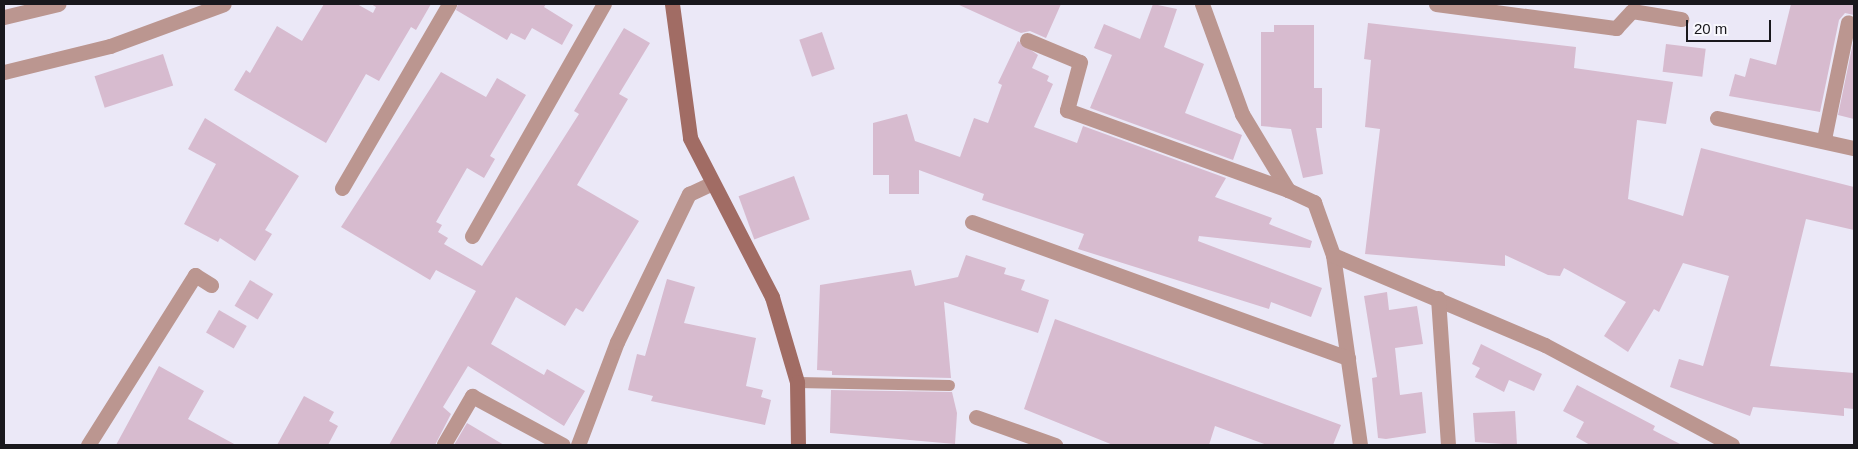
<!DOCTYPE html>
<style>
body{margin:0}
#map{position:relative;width:1858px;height:449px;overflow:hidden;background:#ebe8f7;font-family:Arial,sans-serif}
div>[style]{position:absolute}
.building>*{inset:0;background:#d7bbcf;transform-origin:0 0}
.lane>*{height:11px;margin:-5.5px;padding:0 5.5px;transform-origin:5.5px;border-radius:5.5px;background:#bb9690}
.street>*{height:15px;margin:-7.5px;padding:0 7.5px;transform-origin:7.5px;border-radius:7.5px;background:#bb9690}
.secondary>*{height:15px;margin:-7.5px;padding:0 7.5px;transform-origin:7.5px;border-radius:7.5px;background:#a16c64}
span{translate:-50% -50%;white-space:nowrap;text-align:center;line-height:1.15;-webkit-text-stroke:4px #f8f7fd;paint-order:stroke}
.frame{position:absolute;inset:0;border:5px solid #19181d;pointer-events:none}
.scale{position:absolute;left:1686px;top:20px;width:85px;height:22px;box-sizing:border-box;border:2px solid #19181d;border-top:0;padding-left:6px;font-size:15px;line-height:18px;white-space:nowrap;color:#19181d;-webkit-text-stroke:4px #f8f7fd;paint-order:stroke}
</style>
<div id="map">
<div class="building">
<div style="clip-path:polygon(324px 4px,357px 4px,373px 13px,376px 7px,371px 4px,431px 4px,416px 30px,411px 27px,379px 81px,366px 74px,326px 143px,234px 90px,246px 70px,250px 73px,277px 26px,302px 41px)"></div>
<div style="clip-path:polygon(458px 4px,546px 4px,544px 7px,573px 25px,562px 45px,532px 28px,525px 40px,511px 33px,507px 40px,456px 10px)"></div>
<div style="clip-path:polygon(957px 4px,1061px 4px,1046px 38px,1030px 31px,1021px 33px)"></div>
<div style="clip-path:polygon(1153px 4px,1177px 9px,1164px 47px,1204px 64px,1185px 113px,1242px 135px,1233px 160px,1090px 108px,1112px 55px,1094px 48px,1104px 24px,1140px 39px)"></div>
<div style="clip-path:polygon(1791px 4px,1854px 4px,1854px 15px,1845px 13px,1839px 20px,1820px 112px,1729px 96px,1735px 74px,1745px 77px,1750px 58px,1776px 65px)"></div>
<div style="clip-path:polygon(1368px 23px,1576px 47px,1574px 68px,1673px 82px,1666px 124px,1637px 120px,1628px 199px,1683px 216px,1701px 148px,1854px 187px,1854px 230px,1806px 219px,1770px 366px,1854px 373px,1854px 409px,1844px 408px,1844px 416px,1753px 407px,1750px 416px,1670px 387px,1679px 359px,1703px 366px,1729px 276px,1683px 263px,1659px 312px,1654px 309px,1628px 352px,1604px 336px,1626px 302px,1564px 268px,1560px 276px,1548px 275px,1505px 255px,1505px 266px,1365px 254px,1380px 129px,1365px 127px,1371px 60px,1364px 59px)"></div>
<div style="clip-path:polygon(1274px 25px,1314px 25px,1314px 88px,1322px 88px,1322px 128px,1316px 128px,1323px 174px,1303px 178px,1291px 129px,1261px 126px,1261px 32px,1274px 32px)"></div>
<div style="clip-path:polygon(624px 28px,650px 43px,619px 94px,628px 99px,577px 185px,639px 221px,583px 312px,576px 308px,565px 326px,516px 297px,491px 344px,544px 375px,547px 369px,585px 391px,564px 426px,468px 366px,443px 407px,451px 414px,435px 445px,389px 445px,476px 291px,436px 270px,430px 280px,341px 227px,441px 72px,486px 97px,497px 78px,526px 95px,490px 156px,495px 159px,484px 178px,467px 168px,436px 222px,442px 225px,438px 232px,448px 238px,444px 244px,482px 266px,579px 114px,574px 111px)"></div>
<div style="left:822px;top:32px;width:39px;height:24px;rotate:71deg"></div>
<div style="clip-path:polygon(1854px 38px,1854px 119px,1838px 115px)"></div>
<div style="clip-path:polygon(1018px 41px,1038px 55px,1032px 68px,1049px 76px,1047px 81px,1053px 84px,1034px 127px,1077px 143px,1083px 126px,1226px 178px,1215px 197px,1272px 218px,1269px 224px,1312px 241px,1310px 248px,1199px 236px,1198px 241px,1322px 288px,1311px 317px,1271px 302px,1269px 309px,1078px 249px,1084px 234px,982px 200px,984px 194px,919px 170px,919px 194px,889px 194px,889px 175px,873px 175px,873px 123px,907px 114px,915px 141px,960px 157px,974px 118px,988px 123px,1002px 85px,998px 83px)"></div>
<div style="left:1666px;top:44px;width:40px;height:28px;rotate:7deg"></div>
<div style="left:163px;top:54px;width:33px;height:72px;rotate:72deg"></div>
<div style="clip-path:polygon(205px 118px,299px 176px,265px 230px,272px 234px,255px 261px,220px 238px,218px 242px,184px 224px,216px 164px,188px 149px)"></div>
<div style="left:794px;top:176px;width:46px;height:59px;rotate:70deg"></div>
<div style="clip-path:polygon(966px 255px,1006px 268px,1004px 274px,1025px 280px,1021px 290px,1049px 300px,1038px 333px,944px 302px,951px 378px,832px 375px,832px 371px,817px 370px,820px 285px,911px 270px,915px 286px,958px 277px)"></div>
<div style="clip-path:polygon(667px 279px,695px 287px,684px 323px,756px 338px,746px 386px,763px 390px,761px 397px,771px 400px,765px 425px,651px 401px,653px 396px,628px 390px,637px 354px,645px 356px)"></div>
<div style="left:250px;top:280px;width:27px;height:30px;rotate:31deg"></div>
<div style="clip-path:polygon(1387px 292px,1389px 310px,1417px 306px,1423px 344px,1395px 348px,1400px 395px,1422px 392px,1426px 433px,1386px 439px,1378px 438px,1372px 378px,1377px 377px,1364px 296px)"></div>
<div style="left:219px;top:310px;width:32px;height:26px;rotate:30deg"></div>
<div style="clip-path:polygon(1055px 319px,1341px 425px,1333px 445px,1267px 445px,1215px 426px,1209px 445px,1113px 445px,1024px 409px)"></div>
<div style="clip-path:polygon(1481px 344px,1542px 374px,1534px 391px,1509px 380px,1504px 392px,1475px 377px,1480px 368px,1472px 364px)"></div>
<div style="clip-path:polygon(159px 366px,204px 391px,188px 419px,236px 445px,116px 445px)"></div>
<div style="clip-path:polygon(1577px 385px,1655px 426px,1653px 430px,1682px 445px,1590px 445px,1576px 437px,1584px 422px,1563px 411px)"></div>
<div style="clip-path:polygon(831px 390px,952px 392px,957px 413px,955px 444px,830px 433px)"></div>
<div style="clip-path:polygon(304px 396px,334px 412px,329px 421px,338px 426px,328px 445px,277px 445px)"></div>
<div style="clip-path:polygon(1515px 411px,1517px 445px,1475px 442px,1473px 413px)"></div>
<div style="clip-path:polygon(467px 423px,504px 445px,454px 445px)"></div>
</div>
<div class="lane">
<div style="left:797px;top:382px;width:152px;rotate:1.1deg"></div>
</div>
<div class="street">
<div style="left:1202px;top:4px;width:117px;rotate:70deg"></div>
<div style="left:1242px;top:114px;width:89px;rotate:58.8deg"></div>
<div style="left:1288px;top:190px;width:29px;rotate:25deg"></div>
<div style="left:1314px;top:202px;width:56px;rotate:70.3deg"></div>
<div style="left:1333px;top:255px;width:192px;rotate:81.9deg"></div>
<div style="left:1436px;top:4px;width:182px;rotate:7.6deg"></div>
<div style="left:1616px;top:28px;width:23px;rotate:-47deg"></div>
<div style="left:1632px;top:11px;width:50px;rotate:9.3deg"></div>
<div style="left:4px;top:17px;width:56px;rotate:-13.5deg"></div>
<div style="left:1027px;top:40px;width:57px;rotate:22.5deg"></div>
<div style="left:1080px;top:62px;width:50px;rotate:105.2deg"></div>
<div style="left:1067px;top:110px;width:235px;rotate:19.9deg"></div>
<div style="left:4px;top:72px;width:109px;rotate:-13.8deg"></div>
<div style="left:110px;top:46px;width:121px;rotate:-20.2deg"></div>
<div style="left:1717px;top:118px;width:140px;rotate:12.4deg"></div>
<div style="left:1824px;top:139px;width:119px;rotate:-78.4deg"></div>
<div style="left:342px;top:188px;width:213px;rotate:-59.8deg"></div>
<div style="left:972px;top:222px;width:400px;rotate:19.9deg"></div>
<div style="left:472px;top:236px;width:267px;rotate:-60.4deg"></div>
<div style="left:1333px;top:255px;width:230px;rotate:23deg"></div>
<div style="left:1545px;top:345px;width:212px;rotate:28.1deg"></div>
<div style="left:1438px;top:298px;width:147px;rotate:86.1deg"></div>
<div style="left:976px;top:417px;width:84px;rotate:19.5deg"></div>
<div style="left:444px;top:444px;width:56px;rotate:-59.7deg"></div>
<div style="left:472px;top:396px;width:103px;rotate:28.3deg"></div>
<div style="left:88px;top:445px;width:201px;rotate:-57.8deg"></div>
<div style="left:195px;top:275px;width:19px;rotate:32deg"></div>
<div style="left:578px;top:445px;width:110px;rotate:-69.3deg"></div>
<div style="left:617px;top:342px;width:165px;rotate:-64.1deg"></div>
<div style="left:689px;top:194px;width:23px;rotate:-25deg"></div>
</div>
<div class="secondary">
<div style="left:672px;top:4px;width:135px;rotate:82.3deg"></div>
<div style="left:690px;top:138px;width:179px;rotate:62.7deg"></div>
<div style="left:772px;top:297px;width:89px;rotate:73.6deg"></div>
<div style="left:797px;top:382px;width:63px;rotate:89.1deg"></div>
</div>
<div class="frame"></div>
<div class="scale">20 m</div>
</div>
